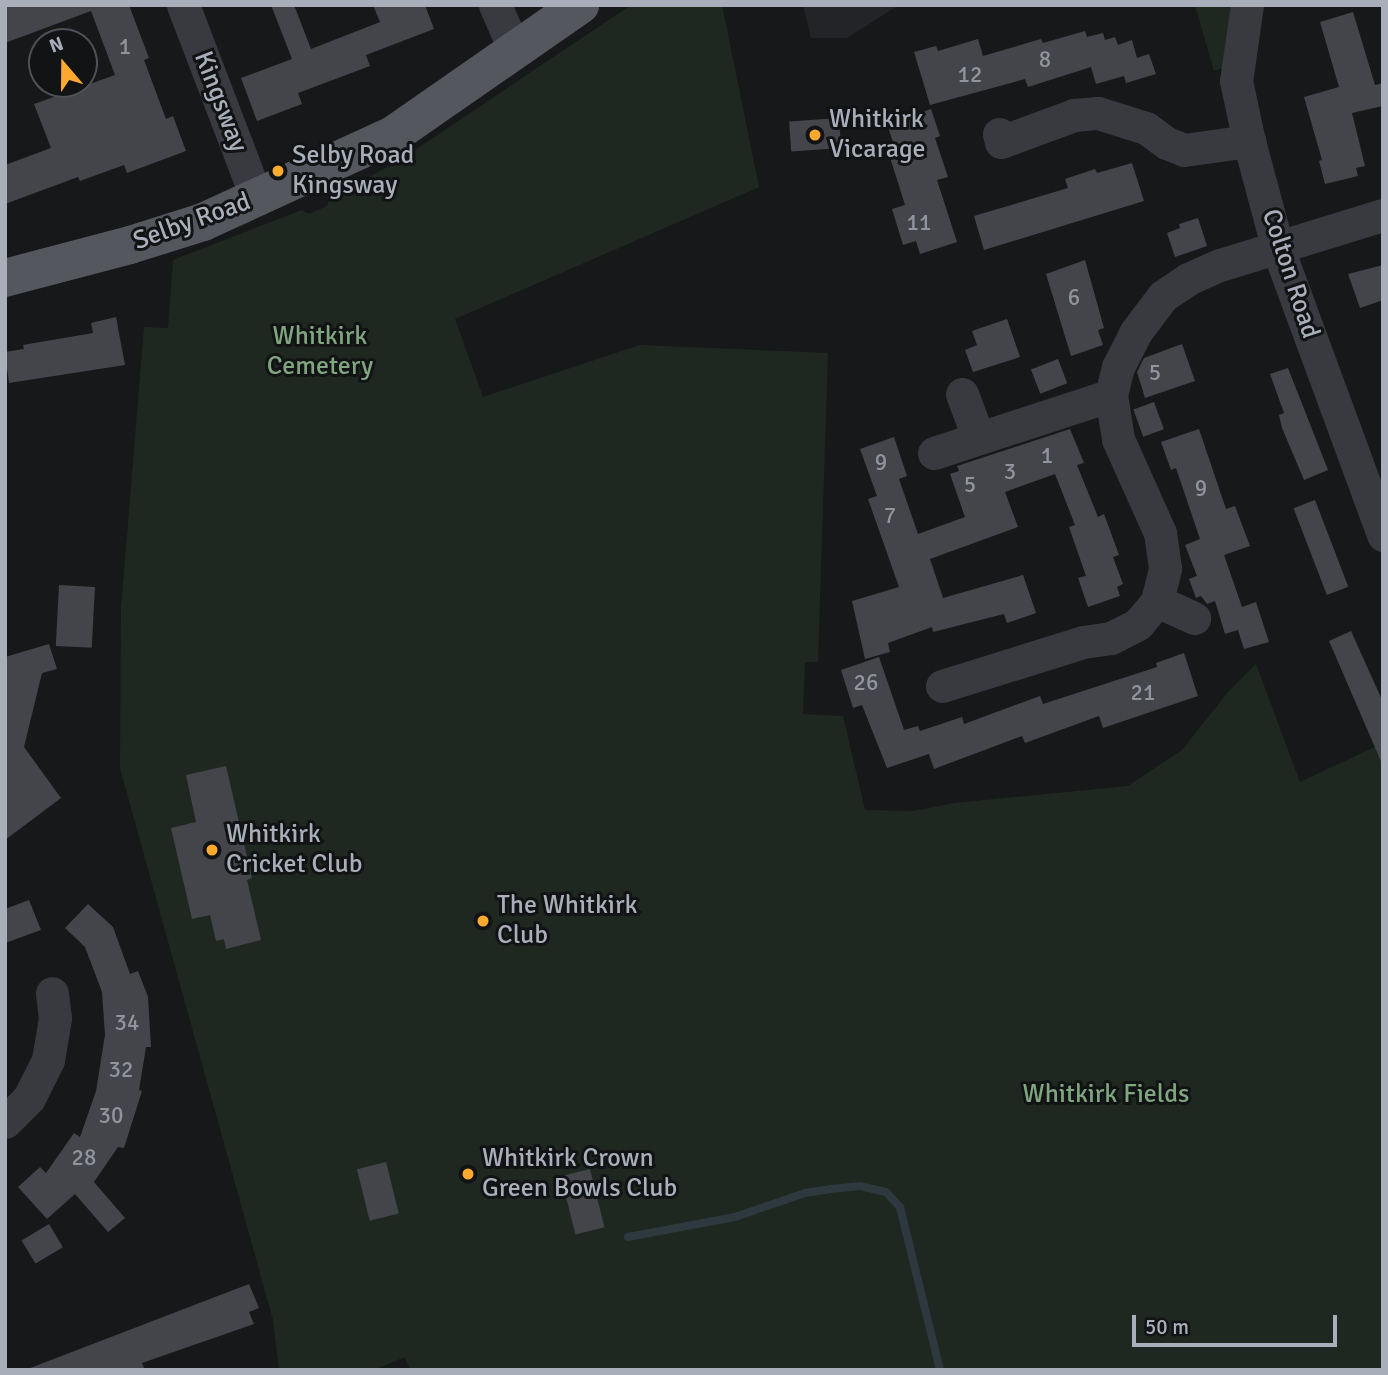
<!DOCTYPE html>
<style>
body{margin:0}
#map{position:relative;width:1388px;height:1375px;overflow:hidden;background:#17181a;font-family:Signika,sans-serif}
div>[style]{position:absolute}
.built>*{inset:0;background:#232427}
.green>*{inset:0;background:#1f2820}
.stream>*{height:8px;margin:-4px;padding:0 4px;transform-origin:4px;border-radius:4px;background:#2d383f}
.building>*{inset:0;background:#43454a;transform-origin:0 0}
.minor>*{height:33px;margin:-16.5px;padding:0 16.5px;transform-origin:16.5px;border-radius:16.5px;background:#383a3f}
.major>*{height:38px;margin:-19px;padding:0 19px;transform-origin:19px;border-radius:19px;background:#54575e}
.dots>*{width:19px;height:19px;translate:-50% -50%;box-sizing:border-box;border:4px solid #121315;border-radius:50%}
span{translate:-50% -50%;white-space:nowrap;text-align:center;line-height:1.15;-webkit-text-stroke:6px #121315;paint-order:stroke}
.number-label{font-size:23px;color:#90949e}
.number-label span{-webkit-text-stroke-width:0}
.street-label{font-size:26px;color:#a9afba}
.poi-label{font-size:26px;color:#a9afba}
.left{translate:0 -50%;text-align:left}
.park-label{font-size:26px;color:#7fa67f}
.frame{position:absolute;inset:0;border:7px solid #a9afba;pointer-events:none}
.north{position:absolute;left:28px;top:28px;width:70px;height:70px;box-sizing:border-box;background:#121315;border:2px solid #4e5157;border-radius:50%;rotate:340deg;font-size:19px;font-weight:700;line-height:28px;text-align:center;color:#a9afba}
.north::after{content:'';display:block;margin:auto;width:24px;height:32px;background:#fba92f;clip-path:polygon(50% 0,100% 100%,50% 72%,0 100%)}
.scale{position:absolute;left:1132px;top:1315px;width:205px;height:32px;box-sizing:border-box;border:4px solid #a9afba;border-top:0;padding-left:9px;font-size:21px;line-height:24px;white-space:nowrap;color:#a9afba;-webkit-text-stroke:5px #121315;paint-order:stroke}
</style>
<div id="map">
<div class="built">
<div style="clip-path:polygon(803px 5px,899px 5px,847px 38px,811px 38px)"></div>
</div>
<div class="green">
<div style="clip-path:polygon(631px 5px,722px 5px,759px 187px,455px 319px,483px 397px,640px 345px,828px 353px,818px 662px,805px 662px,803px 714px,843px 716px,865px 810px,913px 811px,954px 803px,1128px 786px,1182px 750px,1228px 692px,1256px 664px,1300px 782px,1383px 743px,1383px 1370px,410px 1370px,405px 1357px,373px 1370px,279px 1370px,273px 1320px,120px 768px,121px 608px,144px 327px,168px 328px,173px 260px,302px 210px,309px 214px,327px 206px,330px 198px,397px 162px)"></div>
<div style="clip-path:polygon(1195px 5px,1247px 5px,1239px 62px,1214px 71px)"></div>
</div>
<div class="stream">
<div style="left:628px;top:1237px;width:109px;rotate:-10.6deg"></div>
<div style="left:735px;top:1217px;width:74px;rotate:-18.9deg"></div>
<div style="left:805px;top:1193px;width:26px;rotate:-9deg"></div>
<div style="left:831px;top:1189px;width:29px;rotate:-6deg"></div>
<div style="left:860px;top:1186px;width:27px;rotate:13deg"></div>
<div style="left:886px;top:1192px;width:21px;rotate:47deg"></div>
<div style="left:900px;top:1207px;width:168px;rotate:76.2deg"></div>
</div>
<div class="building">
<div style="clip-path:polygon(5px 5px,129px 5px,149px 58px,144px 60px,166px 119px,173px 116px,186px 151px,127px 173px,124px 165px,80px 181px,78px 177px,5px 204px,5px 165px,51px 148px,34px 104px,115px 75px,91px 11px,5px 43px)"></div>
<div style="clip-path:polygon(271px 5px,294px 5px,311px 49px,380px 22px,373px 5px,425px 5px,434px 29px,366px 55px,370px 66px,298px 93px,302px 104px,257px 121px,241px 78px,292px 59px)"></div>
<div style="clip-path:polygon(1353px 12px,1375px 85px,1383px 83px,1383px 106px,1352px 113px,1365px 166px,1356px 168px,1358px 176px,1325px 184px,1319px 161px,1322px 160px,1304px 97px,1339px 87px,1320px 22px)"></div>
<div style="clip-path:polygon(1085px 31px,1087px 37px,1103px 33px,1105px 40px,1115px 37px,1118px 45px,1132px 40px,1137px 58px,1149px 54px,1156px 74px,1126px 83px,1124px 76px,1096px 84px,1091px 67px,1028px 87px,1025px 79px,930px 105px,914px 52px,936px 46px,938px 51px,978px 39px,983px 56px,1041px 39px,1043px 43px)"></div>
<div style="clip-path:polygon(931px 109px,940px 136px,935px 138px,948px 177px,937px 180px,957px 242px,920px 254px,916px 241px,903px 245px,892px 209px,905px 205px,888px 151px,895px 148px,887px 124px)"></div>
<div style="left:839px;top:118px;width:30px;height:50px;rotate:86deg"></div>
<div style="clip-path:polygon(1132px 163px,1144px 201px,984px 250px,974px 216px,1068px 188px,1065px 179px,1095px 169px,1097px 173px)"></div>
<div style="clip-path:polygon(1198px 218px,1207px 246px,1175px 257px,1167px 233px,1180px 228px,1179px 224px)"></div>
<div style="clip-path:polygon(1085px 260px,1104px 328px,1098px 330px,1103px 345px,1071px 356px,1046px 274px)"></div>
<div style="clip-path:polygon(1383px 265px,1383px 300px,1360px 308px,1348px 274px)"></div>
<div style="clip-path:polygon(116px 317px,125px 365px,9px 383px,5px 352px,24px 349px,23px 345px,93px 333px,91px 323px)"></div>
<div style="clip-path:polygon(1007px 319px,1020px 357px,973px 372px,965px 350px,977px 345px,972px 331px)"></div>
<div style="clip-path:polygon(1182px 344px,1195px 381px,1145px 398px,1137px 372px,1144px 358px)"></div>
<div style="left:1058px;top:359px;width:26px;height:29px;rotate:69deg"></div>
<div style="clip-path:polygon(1288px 368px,1328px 470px,1304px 480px,1282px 428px,1279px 415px,1284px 413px,1270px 374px)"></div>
<div style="left:1154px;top:402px;width:29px;height:22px;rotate:70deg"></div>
<div style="clip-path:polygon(1070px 429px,1084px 463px,1077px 465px,1098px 517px,1104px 514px,1119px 555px,1113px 557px,1123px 584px,1117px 587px,1120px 596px,1088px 607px,1078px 578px,1086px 576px,1069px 527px,1075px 525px,1055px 474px,1005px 492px,1018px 527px,930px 559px,943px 598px,1023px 575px,1036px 613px,1007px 623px,1004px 614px,933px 632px,932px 627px,888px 643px,890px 652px,865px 659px,852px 601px,899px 587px,868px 499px,877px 496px,860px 449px,894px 437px,907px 476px,899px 479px,918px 534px,965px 517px,950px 474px,959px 471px,957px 466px)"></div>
<div style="clip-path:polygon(1199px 429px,1226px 509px,1235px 506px,1250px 546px,1224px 555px,1242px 607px,1256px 602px,1269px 642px,1244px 649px,1238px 630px,1225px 634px,1215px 601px,1207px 604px,1201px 596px,1196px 598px,1189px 579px,1197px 576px,1185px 545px,1200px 539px,1176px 468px,1171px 470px,1161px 442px)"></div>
<div style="left:1315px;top:500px;width:93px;height:23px;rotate:69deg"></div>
<div style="left:59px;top:585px;width:36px;height:61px;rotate:3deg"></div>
<div style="clip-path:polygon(1351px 631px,1383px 702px,1383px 766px,1329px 641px)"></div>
<div style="clip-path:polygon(49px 644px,57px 669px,42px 673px,24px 747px,61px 798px,5px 840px,5px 657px)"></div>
<div style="clip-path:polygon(1184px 653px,1198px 696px,1103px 728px,1099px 716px,1025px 743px,1022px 736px,934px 769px,929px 754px,887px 768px,862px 705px,853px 708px,841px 670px,879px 657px,904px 730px,918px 726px,920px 731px,962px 717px,964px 724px,1040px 696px,1043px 704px,1157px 667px,1156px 663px)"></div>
<div style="clip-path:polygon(226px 766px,252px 878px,247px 880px,261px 940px,226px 949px,224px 939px,216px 941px,210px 915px,192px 919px,171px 828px,196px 822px,186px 775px)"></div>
<div style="clip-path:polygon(29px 900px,41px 930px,5px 943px,5px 909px)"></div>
<div style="clip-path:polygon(88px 904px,113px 927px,130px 974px,138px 971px,148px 997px,151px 1047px,146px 1047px,139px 1090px,142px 1091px,124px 1148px,118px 1147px,94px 1182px,125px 1218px,108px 1232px,75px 1194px,47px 1219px,18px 1187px,40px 1167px,46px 1173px,74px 1133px,80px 1137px,96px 1091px,105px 1035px,102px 992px,85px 947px,65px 928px)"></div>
<div style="left:386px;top:1162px;width:53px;height:30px;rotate:76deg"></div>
<div style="left:590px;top:1169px;width:60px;height:30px;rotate:76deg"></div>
<div style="left:49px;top:1224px;width:27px;height:32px;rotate:59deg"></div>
<div style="clip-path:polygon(249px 1284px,259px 1308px,249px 1312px,254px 1324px,142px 1363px,145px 1370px,25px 1370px)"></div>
</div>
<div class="minor">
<div style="left:183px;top:5px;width:208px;rotate:69.1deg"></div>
<div style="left:495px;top:5px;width:50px;rotate:66.5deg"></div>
<div style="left:1247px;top:5px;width:77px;rotate:98.2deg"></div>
<div style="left:1236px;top:81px;width:61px;rotate:77.8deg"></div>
<div style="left:1249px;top:141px;width:112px;rotate:75deg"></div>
<div style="left:1278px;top:249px;width:305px;rotate:69.8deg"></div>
<div style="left:999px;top:134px;width:8px;rotate:76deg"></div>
<div style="left:1001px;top:142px;width:78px;rotate:-20.3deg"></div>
<div style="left:1074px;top:115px;width:24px;rotate:-5deg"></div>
<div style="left:1098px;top:113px;width:50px;rotate:17.4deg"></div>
<div style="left:1146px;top:128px;width:26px;rotate:36deg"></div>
<div style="left:1167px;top:143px;width:18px;rotate:22deg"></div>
<div style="left:1184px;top:150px;width:66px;rotate:-7.9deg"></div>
<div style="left:962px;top:394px;width:46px;rotate:69.6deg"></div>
<div style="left:934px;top:453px;width:186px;rotate:-18.1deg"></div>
<div style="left:1157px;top:601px;width:41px;rotate:24.7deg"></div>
<div style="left:942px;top:686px;width:148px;rotate:-17.3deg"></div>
<div style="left:1083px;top:642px;width:28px;rotate:-8deg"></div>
<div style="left:1111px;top:638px;width:30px;rotate:-27deg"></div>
<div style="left:1138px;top:624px;width:30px;rotate:-50deg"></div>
<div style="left:1157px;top:601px;width:34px;rotate:-76deg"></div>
<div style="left:1165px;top:568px;width:35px;rotate:-98deg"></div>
<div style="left:1160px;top:533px;width:103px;rotate:-114.1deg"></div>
<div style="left:1118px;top:439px;width:45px;rotate:-99deg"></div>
<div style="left:1111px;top:395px;width:29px;rotate:-76deg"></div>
<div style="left:1118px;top:367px;width:38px;rotate:-63deg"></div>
<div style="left:1135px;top:333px;width:46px;rotate:-52.9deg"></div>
<div style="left:1163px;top:296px;width:30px;rotate:-34deg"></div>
<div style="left:1188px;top:279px;width:35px;rotate:-24deg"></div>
<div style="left:1220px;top:265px;width:170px;rotate:-17.1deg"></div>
<div style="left:5px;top:1122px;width:34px;rotate:-45deg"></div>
<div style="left:29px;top:1098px;width:42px;rotate:-63.4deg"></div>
<div style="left:48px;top:1060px;width:43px;rotate:-80.5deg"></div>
<div style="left:55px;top:1018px;width:25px;rotate:-97deg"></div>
</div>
<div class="major">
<div style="left:5px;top:278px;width:129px;rotate:-14.8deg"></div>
<div style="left:130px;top:245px;width:77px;rotate:-17.5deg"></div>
<div style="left:203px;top:222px;width:209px;rotate:-24.6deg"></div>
<div style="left:393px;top:135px;width:228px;rotate:-34.8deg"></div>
</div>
<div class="dots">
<div style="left:815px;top:135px;background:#fba92f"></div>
<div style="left:278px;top:171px;background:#fba92f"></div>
<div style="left:212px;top:850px;background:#fba92f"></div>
<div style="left:483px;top:921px;background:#fba92f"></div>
<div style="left:468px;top:1174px;background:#fba92f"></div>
</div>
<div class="number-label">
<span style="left:125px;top:47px">1</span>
<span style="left:1045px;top:60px">8</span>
<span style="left:970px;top:75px">12</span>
<span style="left:919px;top:223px">11</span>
<span style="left:1074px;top:298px">6</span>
<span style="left:1155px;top:373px">5</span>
<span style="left:1047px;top:456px">1</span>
<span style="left:881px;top:463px">9</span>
<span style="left:1010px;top:472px">3</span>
<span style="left:970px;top:485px">5</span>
<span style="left:1201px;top:489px">9</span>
<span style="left:890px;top:516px">7</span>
<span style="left:866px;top:683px">26</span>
<span style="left:1143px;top:693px">21</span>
<span style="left:127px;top:1023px">34</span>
<span style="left:121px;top:1070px">32</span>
<span style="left:111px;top:1116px">30</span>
<span style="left:84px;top:1158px">28</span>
</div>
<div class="street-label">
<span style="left:220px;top:102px;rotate:69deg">Kingsway</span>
<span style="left:192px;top:222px;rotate:-20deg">Selby Road</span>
<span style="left:1290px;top:274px;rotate:72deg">Colton Road</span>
</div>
<div class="poi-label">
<span class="left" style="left:829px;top:135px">Whitkirk<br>Vicarage</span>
<span class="left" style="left:292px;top:171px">Selby Road<br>Kingsway</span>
<span class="left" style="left:226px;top:850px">Whitkirk<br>Cricket Club</span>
<span class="left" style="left:497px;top:921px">The Whitkirk<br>Club</span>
<span class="left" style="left:482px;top:1174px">Whitkirk Crown<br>Green Bowls Club</span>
</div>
<div class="park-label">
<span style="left:320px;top:352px">Whitkirk<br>Cemetery</span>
<span style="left:1106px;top:1095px">Whitkirk Fields</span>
</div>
<div class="frame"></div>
<div class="north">N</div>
<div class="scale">50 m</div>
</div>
